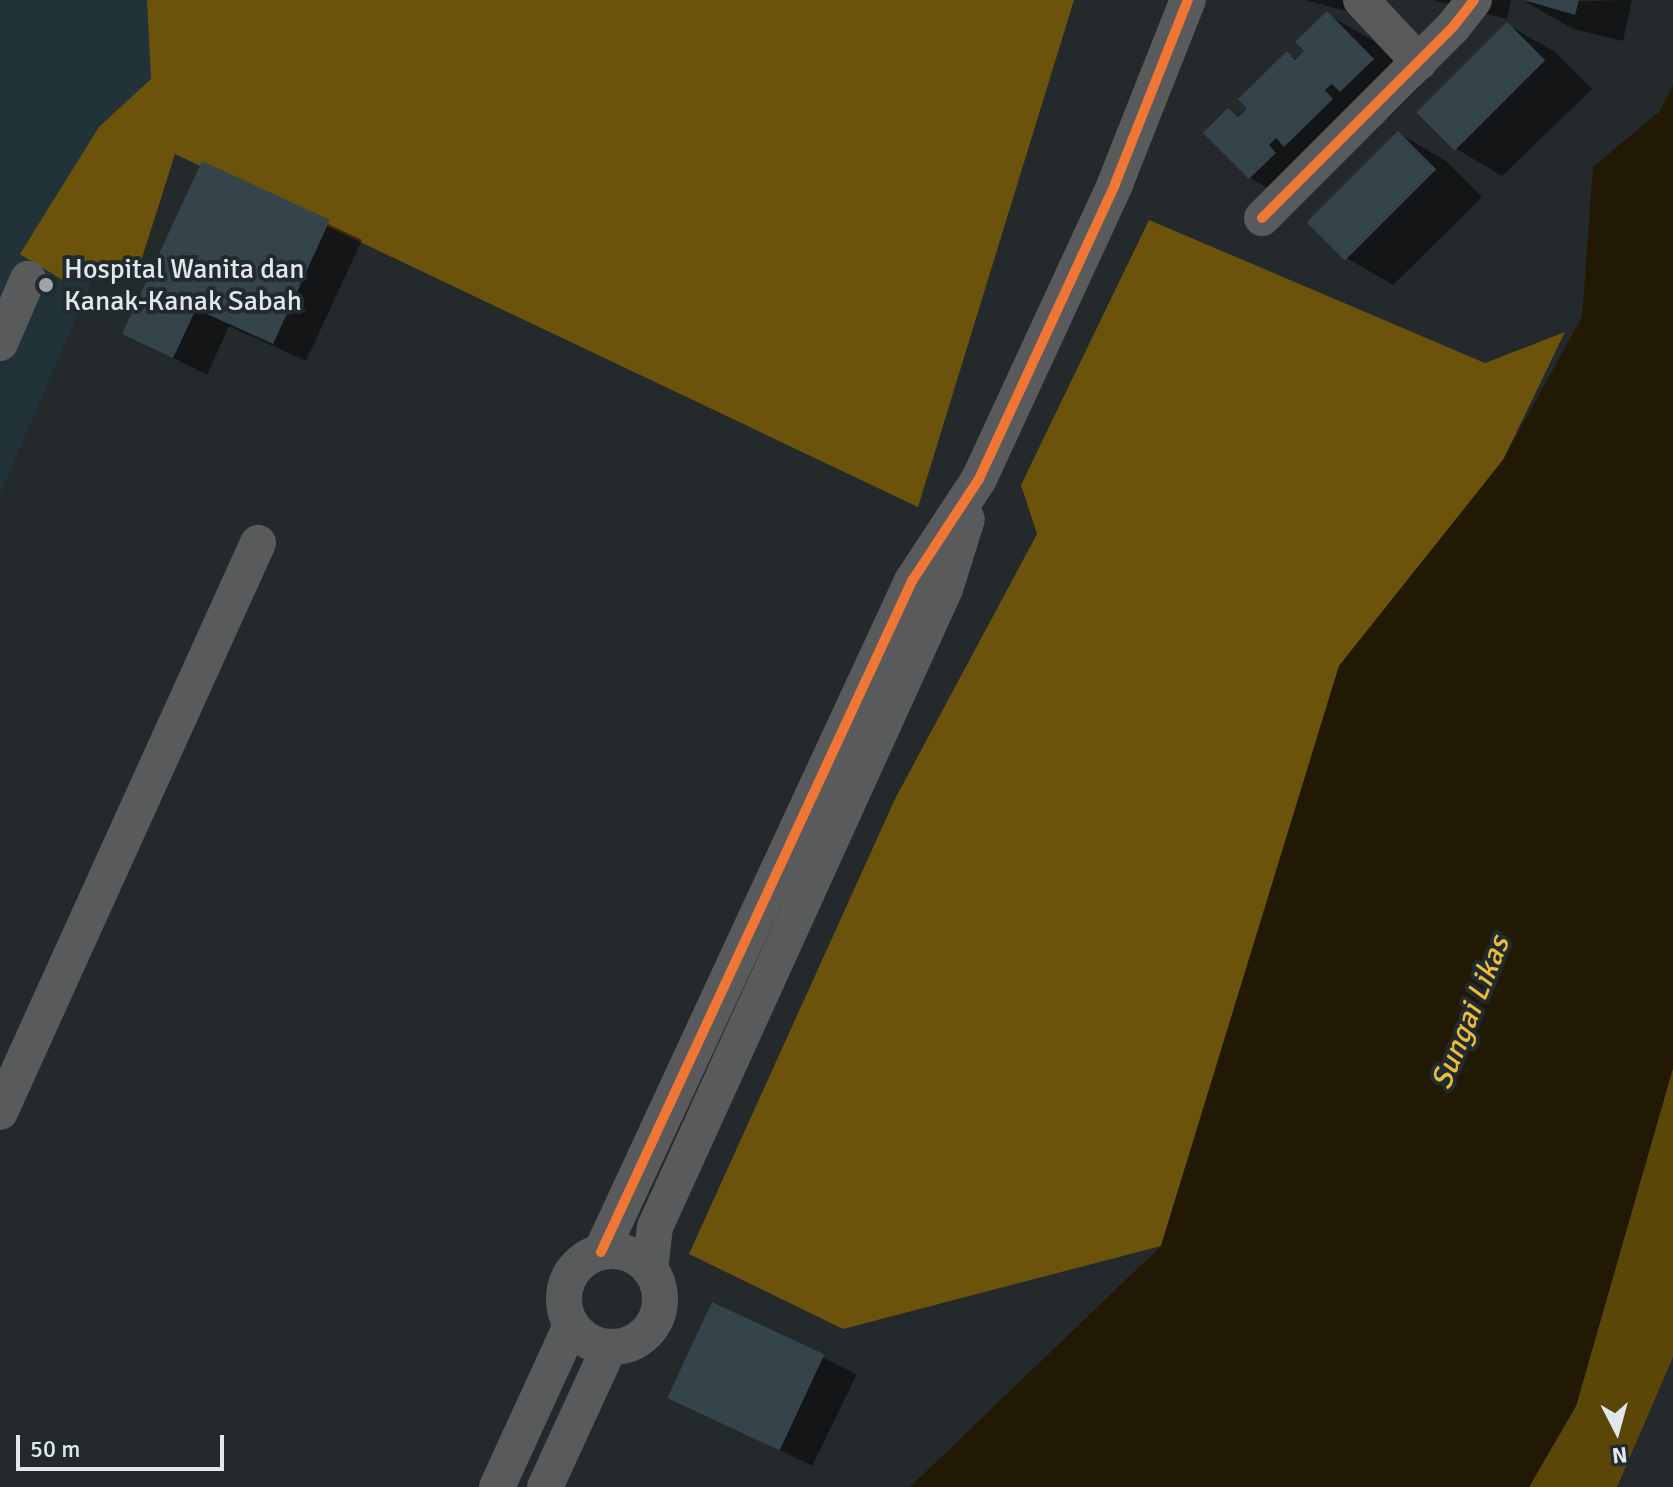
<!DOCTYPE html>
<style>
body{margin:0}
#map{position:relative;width:1673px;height:1487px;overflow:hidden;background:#24292c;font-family:Signika,sans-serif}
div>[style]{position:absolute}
.built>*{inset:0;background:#223239}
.green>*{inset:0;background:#5a4606}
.forest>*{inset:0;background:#6b530c}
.water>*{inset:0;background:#221904}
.shadow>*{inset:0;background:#0007;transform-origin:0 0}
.building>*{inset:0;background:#35444a;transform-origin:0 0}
.minor>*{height:36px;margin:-18px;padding:0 18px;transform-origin:18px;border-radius:18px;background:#585a5c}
.minor>.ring{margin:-18px;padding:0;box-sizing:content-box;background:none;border:36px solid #585a5c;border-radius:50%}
.cycleway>*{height:10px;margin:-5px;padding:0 5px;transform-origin:5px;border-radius:5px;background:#f07635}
.dots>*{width:22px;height:22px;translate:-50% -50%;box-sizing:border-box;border:4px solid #212a2f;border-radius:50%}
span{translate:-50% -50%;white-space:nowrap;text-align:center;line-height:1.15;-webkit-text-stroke:8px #212a2f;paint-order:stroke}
.poi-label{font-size:28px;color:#e1e7ea}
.left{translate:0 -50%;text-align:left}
.water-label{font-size:30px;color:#edbc38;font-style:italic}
.north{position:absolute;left:1577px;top:1391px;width:80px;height:80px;-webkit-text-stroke:6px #212a2f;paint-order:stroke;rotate:174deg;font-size:22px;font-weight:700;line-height:32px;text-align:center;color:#e1e7ea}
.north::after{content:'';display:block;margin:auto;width:28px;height:36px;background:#e1e7ea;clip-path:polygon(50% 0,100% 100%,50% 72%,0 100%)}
.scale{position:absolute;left:16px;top:1435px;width:208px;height:36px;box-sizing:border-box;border:4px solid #e1e7ea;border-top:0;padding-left:10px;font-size:24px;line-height:28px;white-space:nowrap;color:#e1e7ea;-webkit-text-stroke:6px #212a2f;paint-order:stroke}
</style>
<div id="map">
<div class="built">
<div style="clip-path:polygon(0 0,213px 0,0 494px)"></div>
</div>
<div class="green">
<div style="clip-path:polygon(1673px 1068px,1673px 1357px,1617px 1487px,1529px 1487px,1576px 1406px)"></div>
</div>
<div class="forest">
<div style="clip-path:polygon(147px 0,1074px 0,918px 507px,175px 154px,137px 274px,66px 282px,20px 254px,99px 127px,151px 79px)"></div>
<div style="clip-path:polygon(1149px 220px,1485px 363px,1565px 332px,1503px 460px,1339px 666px,1161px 1246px,843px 1329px,689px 1254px,895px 799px,1037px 534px,1021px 485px)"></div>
</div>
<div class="water">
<div style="clip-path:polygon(1673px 86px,1673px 1068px,1576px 1406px,1529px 1487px,910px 1487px,1161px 1246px,1339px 666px,1503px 460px,1582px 317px,1593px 167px,1660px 111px)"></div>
</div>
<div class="shadow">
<div style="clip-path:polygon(1305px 0,1384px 0,1380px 20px)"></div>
<div style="clip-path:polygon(1432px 0,1511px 0,1507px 19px)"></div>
<div style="clip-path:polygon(1632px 0,1623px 41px,1573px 29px,1526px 2px)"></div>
<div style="clip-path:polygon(1327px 14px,1374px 41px,1420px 87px,1389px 118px,1378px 112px,1371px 118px,1379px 127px,1298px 205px,1250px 178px,1206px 133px,1229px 111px,1241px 118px,1250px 109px,1287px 54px,1298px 60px,1307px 52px)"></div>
<div style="clip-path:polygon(1508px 25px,1555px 52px,1592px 89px,1502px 176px,1455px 148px,1419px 112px)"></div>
<div style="clip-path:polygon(1398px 133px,1446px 161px,1482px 197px,1393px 285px,1345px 257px)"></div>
<div style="clip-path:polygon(203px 164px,362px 240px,306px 361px,229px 326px,207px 375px,124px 333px)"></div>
<div style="left:713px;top:1304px;width:160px;height:102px;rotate:26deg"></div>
</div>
<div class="building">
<div style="clip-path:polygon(1524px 0,1579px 0,1575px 15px)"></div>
<div style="clip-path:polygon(1327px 11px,1374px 59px,1340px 92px,1332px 84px,1325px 90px,1333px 99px,1284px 147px,1276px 138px,1269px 145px,1276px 153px,1249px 179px,1203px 133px,1228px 108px,1238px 117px,1247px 109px,1238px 99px,1287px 51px,1295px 60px,1304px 51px,1295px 42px)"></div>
<div style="left:1507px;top:22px;width:54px;height:128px;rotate:45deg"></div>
<div style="left:1398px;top:131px;width:54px;height:129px;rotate:45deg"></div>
<div style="clip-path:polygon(202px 161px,330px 220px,273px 344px,196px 309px,173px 358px,122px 334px)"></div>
<div style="left:712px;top:1302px;width:124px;height:106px;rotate:25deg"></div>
</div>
<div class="minor">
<div style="left:1361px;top:0;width:85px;rotate:46.9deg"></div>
<div style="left:1262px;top:218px;width:270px;rotate:-45deg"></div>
<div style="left:1453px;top:27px;width:34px;rotate:-52deg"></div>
<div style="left:0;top:343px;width:70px;rotate:-66.4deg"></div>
<div style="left:0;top:1112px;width:625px;rotate:-65.61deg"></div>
<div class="ring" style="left:564px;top:1251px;width:60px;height:60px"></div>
<div style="left:601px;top:1252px;width:740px;rotate:-65.13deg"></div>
<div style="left:912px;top:581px;width:122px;rotate:-56.7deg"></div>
<div style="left:979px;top:479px;width:325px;rotate:-65.2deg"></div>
<div style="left:1115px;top:184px;width:198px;rotate:-68.4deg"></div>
<div style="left:650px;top:1270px;width:43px;rotate:-83.4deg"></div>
<div style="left:655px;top:1227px;width:701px;rotate:-65.56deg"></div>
<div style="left:945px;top:589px;width:73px;rotate:-72.6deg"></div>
<div style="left:497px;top:1487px;width:178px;rotate:-65.4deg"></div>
<div style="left:545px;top:1487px;width:153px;rotate:-65.3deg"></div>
</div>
<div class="cycleway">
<div style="left:1262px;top:218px;width:270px;rotate:-45deg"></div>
<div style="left:1453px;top:27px;width:34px;rotate:-52deg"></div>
<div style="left:601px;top:1252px;width:740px;rotate:-65.13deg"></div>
<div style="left:912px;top:581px;width:122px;rotate:-56.7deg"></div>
<div style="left:979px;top:479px;width:325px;rotate:-65.2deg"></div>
<div style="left:1115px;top:184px;width:198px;rotate:-68.4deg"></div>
</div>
<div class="dots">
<div style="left:46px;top:285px;background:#9fa4a8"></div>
</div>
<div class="poi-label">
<span class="left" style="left:64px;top:285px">Hospital Wanita dan<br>Kanak-Kanak Sabah</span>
</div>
<div class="water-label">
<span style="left:1471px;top:1013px;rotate:-68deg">Sungai Likas</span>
</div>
<div class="north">N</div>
<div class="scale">50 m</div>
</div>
